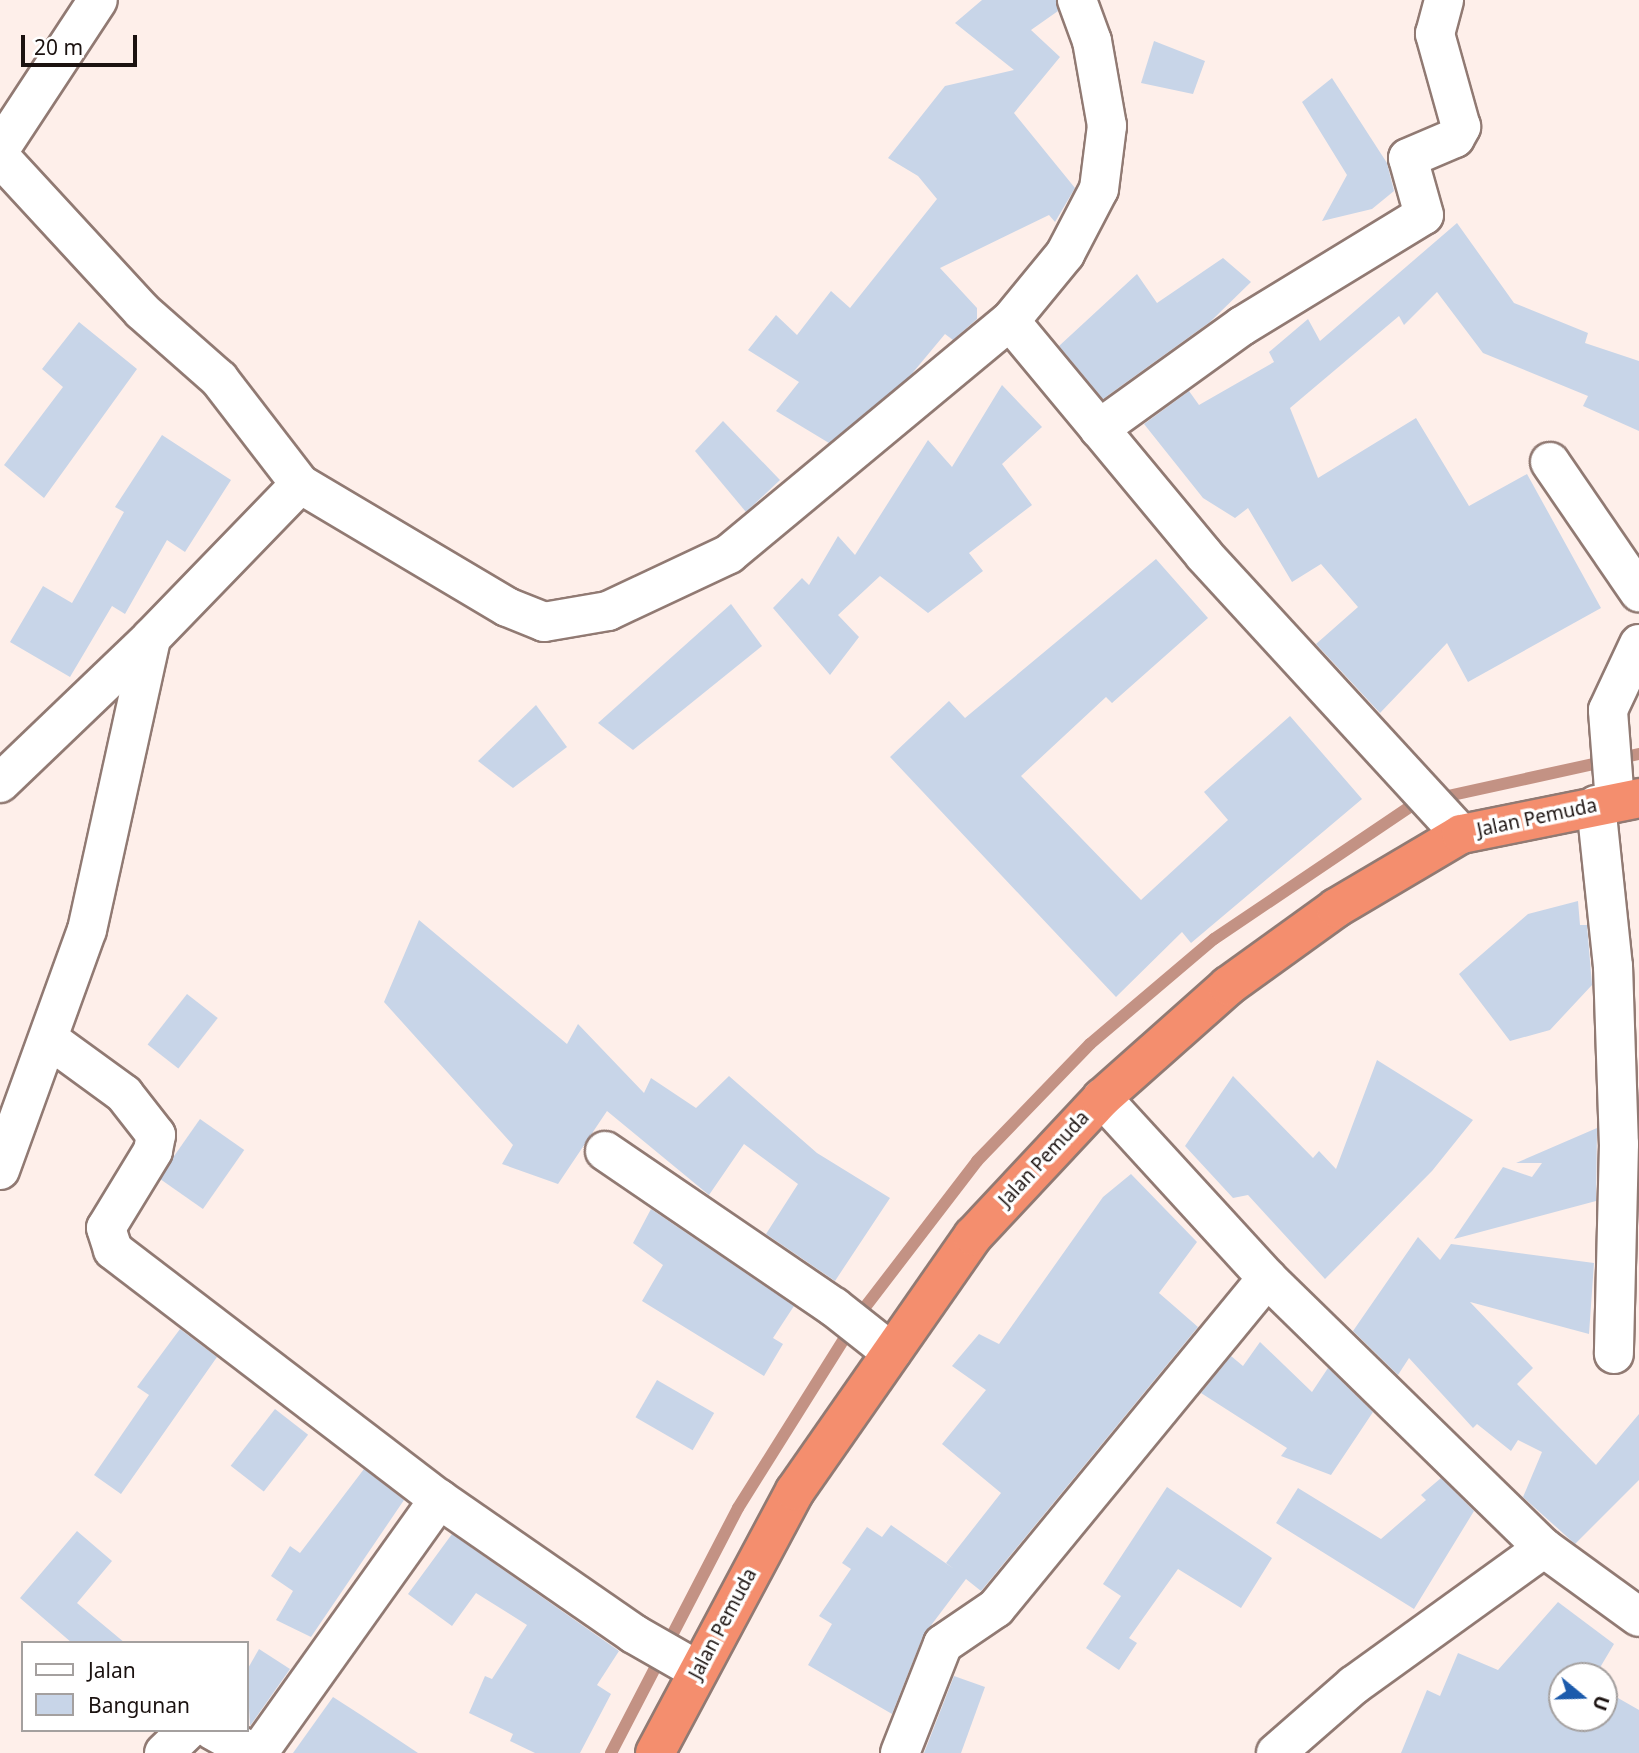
<!DOCTYPE html>
<style>
body{margin:0}
#map{position:relative;width:1639px;height:1753px;overflow:hidden;background:#feefea;font-family:"Noto Sans",sans-serif}
div>[style]{position:absolute}
.stream>*{height:12px;margin:-6px;padding:0 6px;transform-origin:6px;border-radius:6px;background:#c39284}
.building>*{inset:0;background:#c8d5e8;transform-origin:0 0}
.roads{filter:drop-shadow(2px 0 #917a73) drop-shadow(-2px 0 #917a73) drop-shadow(0 2px #917a73) drop-shadow(0 -2px #917a73)}
.minor>*{height:38px;margin:-19px;padding:0 19px;transform-origin:19px;border-radius:19px;background:#fff}
.highway>*{height:38px;margin:-19px;padding:0 19px;transform-origin:19px;border-radius:19px;background:#f48e6e}
span{translate:-50% -50%;white-space:nowrap;text-align:center;line-height:1.15;-webkit-text-stroke:7px #fff;paint-order:stroke}
.street-label{font-size:19px;color:#1b1210}
.legend{position:absolute;left:21px;top:1641px;width:228px;height:91px;box-sizing:border-box;background:#fff;border:2px solid #a4a09f;margin:0;padding:9px 12px;list-style:none;font-size:21px;color:#1b1210}
.legend li{display:flex;align-items:center;gap:14px;height:35px}
.legend b{width:35px;border:2px solid #a4a09f}
.north{position:absolute;left:1548px;top:1662px;width:70px;height:70px;box-sizing:border-box;background:#fff;border:2px solid #a4a09f;border-radius:50%;rotate:109deg;font-size:19px;font-weight:700;line-height:28px;text-align:center;color:#1b1210}
.north::after{content:'';display:block;margin:auto;width:24px;height:32px;background:#1c5bac;clip-path:polygon(50% 0,100% 100%,50% 72%,0 100%)}
.scale{position:absolute;left:21px;top:35px;width:116px;height:32px;box-sizing:border-box;border:4px solid #1b1210;border-top:0;padding-left:9px;font-size:21px;line-height:24px;white-space:nowrap;color:#1b1210;-webkit-text-stroke:5px #fff;paint-order:stroke}
</style>
<div id="map">
<div class="stream">
<div style="left:611px;top:1753px;width:276px;rotate:-62.6deg"></div>
<div style="left:738px;top:1508px;width:228px;rotate:-57.9deg"></div>
<div style="left:859px;top:1315px;width:194px;rotate:-52.5deg"></div>
<div style="left:977px;top:1161px;width:163px;rotate:-46deg"></div>
<div style="left:1090px;top:1044px;width:162px;rotate:-40.3deg"></div>
<div style="left:1214px;top:939px;width:244px;rotate:-34deg"></div>
<div style="left:1416px;top:803px;width:228px;rotate:-12.4deg"></div>
</div>
<div class="building">
<div style="clip-path:polygon(982px 0,1056px 0,1058px 11px,1031px 30px,1060px 57px,1014px 113px,1075px 188px,1055px 222px,1049px 215px,940px 268px,977px 308px,977px 319px,953px 340px,945px 334px,910px 376px,829px 443px,776px 411px,799px 382px,748px 350px,776px 315px,797px 335px,831px 291px,850px 308px,937px 199px,918px 176px,888px 158px,945px 86px,1014px 70px,955px 23px)"></div>
<div style="clip-path:polygon(1154px 41px,1205px 61px,1193px 94px,1141px 83px)"></div>
<div style="clip-path:polygon(1332px 78px,1387px 163px,1394px 191px,1372px 209px,1322px 221px,1347px 175px,1302px 102px)"></div>
<div style="clip-path:polygon(1457px 223px,1514px 303px,1588px 333px,1585px 343px,1639px 361px,1639px 431px,1583px 406px,1588px 396px,1483px 353px,1437px 292px,1404px 325px,1399px 316px,1290px 408px,1318px 478px,1416px 418px,1469px 506px,1527px 474px,1601px 608px,1468px 682px,1447px 643px,1380px 713px,1316px 644px,1358px 607px,1321px 564px,1292px 582px,1248px 508px,1235px 518px,1203px 498px,1144px 424px,1189px 391px,1199px 405px,1274px 362px,1269px 352px,1308px 319px,1320px 341px)"></div>
<div style="clip-path:polygon(1223px 258px,1251px 282px,1210px 322px,1103px 399px,1059px 346px,1137px 274px,1157px 303px)"></div>
<div style="clip-path:polygon(79px 322px,137px 369px,44px 498px,4px 465px,63px 387px,42px 369px)"></div>
<div style="clip-path:polygon(1002px 385px,1042px 427px,1002px 464px,1032px 505px,969px 553px,983px 571px,928px 613px,880px 576px,838px 615px,859px 637px,830px 675px,773px 608px,802px 578px,809px 585px,838px 536px,855px 555px,928px 440px,952px 467px)"></div>
<div style="clip-path:polygon(723px 421px,780px 480px,746px 512px,695px 451px)"></div>
<div style="clip-path:polygon(162px 435px,231px 480px,185px 552px,167px 540px,125px 614px,112px 606px,70px 677px,10px 642px,43px 586px,72px 603px,124px 512px,115px 507px)"></div>
<div style="clip-path:polygon(1156px 559px,1208px 618px,1112px 703px,1106px 697px,1021px 776px,1141px 900px,1228px 820px,1204px 792px,1290px 716px,1362px 799px,1191px 943px,1182px 932px,1116px 997px,890px 757px,949px 701px,965px 718px)"></div>
<div style="clip-path:polygon(731px 604px,762px 646px,633px 750px,598px 723px)"></div>
<div style="clip-path:polygon(536px 705px,567px 747px,513px 788px,478px 761px)"></div>
<div style="clip-path:polygon(1578px 901px,1580px 925px,1587px 925px,1592px 985px,1550px 1030px,1510px 1041px,1459px 974px,1528px 914px)"></div>
<div style="clip-path:polygon(419px 920px,567px 1044px,578px 1024px,644px 1093px,651px 1078px,696px 1108px,729px 1076px,817px 1153px,890px 1198px,835px 1281px,766px 1234px,798px 1184px,744px 1144px,709px 1195px,607px 1111px,558px 1184px,502px 1164px,513px 1145px,384px 1002px)"></div>
<div style="left:187px;top:994px;width:39px;height:64px;rotate:38deg"></div>
<div style="clip-path:polygon(1377px 1060px,1473px 1120px,1432px 1171px,1325px 1279px,1248px 1195px,1233px 1198px,1185px 1146px,1233px 1076px,1313px 1158px,1319px 1151px,1336px 1169px)"></div>
<div style="left:200px;top:1119px;width:54px;height:72px;rotate:35deg"></div>
<div style="clip-path:polygon(1597px 1128px,1596px 1201px,1454px 1239px,1503px 1167px,1532px 1177px,1542px 1163px,1516px 1163px)"></div>
<div style="clip-path:polygon(1131px 1174px,1197px 1242px,1159px 1293px,1198px 1327px,981px 1591px,966px 1579px,923px 1636px,892px 1714px,808px 1665px,832px 1624px,819px 1616px,851px 1569px,842px 1563px,867px 1527px,882px 1537px,891px 1525px,954px 1569px,946px 1563px,1001px 1493px,942px 1444px,986px 1390px,952px 1366px,979px 1334px,999px 1344px,1103px 1197px)"></div>
<div style="clip-path:polygon(651px 1209px,794px 1306px,773px 1338px,783px 1344px,764px 1376px,642px 1301px,663px 1265px,633px 1243px)"></div>
<div style="clip-path:polygon(1418px 1237px,1440px 1260px,1451px 1244px,1594px 1263px,1589px 1334px,1470px 1302px,1533px 1368px,1517px 1384px,1596px 1465px,1639px 1414px,1639px 1480px,1575px 1544px,1523px 1497px,1542px 1452px,1518px 1440px,1511px 1451px,1477px 1424px,1473px 1428px,1409px 1358px,1398px 1375px,1353px 1331px)"></div>
<div style="clip-path:polygon(180px 1329px,217px 1357px,121px 1494px,94px 1475px,149px 1395px,137px 1387px)"></div>
<div style="clip-path:polygon(1260px 1342px,1312px 1392px,1328px 1368px,1373px 1412px,1331px 1475px,1281px 1456px,1287px 1448px,1201px 1393px,1231px 1356px,1243px 1366px)"></div>
<div style="left:657px;top:1380px;width:66px;height:43px;rotate:30deg"></div>
<div style="left:275px;top:1409px;width:42px;height:72px;rotate:38deg"></div>
<div style="clip-path:polygon(364px 1469px,404px 1500px,311px 1637px,276px 1620px,293px 1591px,271px 1576px,290px 1546px,300px 1553px)"></div>
<div style="clip-path:polygon(1441px 1478px,1474px 1511px,1414px 1609px,1276px 1523px,1298px 1488px,1381px 1539px,1426px 1500px,1421px 1495px)"></div>
<div style="clip-path:polygon(1167px 1487px,1272px 1558px,1241px 1608px,1178px 1569px,1129px 1638px,1137px 1643px,1119px 1670px,1086px 1648px,1121px 1596px,1103px 1584px)"></div>
<div style="clip-path:polygon(77px 1531px,112px 1561px,77px 1603px,125px 1643px,72px 1643px,20px 1598px)"></div>
<div style="clip-path:polygon(452px 1534px,619px 1651px,597px 1685px,611px 1694px,580px 1753px,535px 1753px,510px 1741px,513px 1734px,469px 1713px,485px 1676px,492px 1679px,527px 1625px,476px 1593px,452px 1626px,408px 1594px)"></div>
<div style="clip-path:polygon(1558px 1602px,1614px 1644px,1595px 1676px,1562px 1676px,1562px 1718px,1604px 1718px,1604px 1690px,1639px 1710px,1639px 1753px,1401px 1753px,1427px 1690px,1440px 1696px,1458px 1653px,1498px 1670px)"></div>
<div style="clip-path:polygon(259px 1649px,290px 1669px,250px 1726px,247px 1670px)"></div>
<div style="clip-path:polygon(954px 1676px,985px 1687px,961px 1753px,924px 1753px)"></div>
<div style="clip-path:polygon(333px 1697px,361px 1715px,418px 1753px,293px 1753px)"></div>
</div>
<div class="roads">
<div class="minor">
<div style="left:0;top:149px;width:178px;rotate:-56.7deg"></div>
<div style="left:0;top:157px;width:209px;rotate:47.3deg"></div>
<div style="left:142px;top:311px;width:103px;rotate:41.4deg"></div>
<div style="left:219px;top:379px;width:133px;rotate:52.4deg"></div>
<div style="left:1010px;top:321px;width:304px;rotate:50.3deg"></div>
<div style="left:1204px;top:555px;width:379px;rotate:47.4deg"></div>
<div style="left:1099px;top:429px;width:176px;rotate:-35.8deg"></div>
<div style="left:1242px;top:326px;width:213px;rotate:-31.4deg"></div>
<div style="left:1424px;top:215px;width:59px;rotate:-105.7deg"></div>
<div style="left:1408px;top:158px;width:51px;rotate:-23.1deg"></div>
<div style="left:1455px;top:138px;width:13px;rotate:-61deg"></div>
<div style="left:1461px;top:127px;width:97px;rotate:-105.6deg"></div>
<div style="left:1435px;top:34px;width:35px;rotate:-75deg"></div>
<div style="left:1550px;top:462px;width:158px;rotate:55.6deg"></div>
<div style="left:0;top:783px;width:209px;rotate:-43.8deg"></div>
<div style="left:151px;top:638px;width:214px;rotate:-45.9deg"></div>
<div style="left:300px;top:484px;width:241px;rotate:30.7deg"></div>
<div style="left:507px;top:607px;width:40px;rotate:22deg"></div>
<div style="left:544px;top:622px;width:65px;rotate:-9.8deg"></div>
<div style="left:608px;top:611px;width:134px;rotate:-25.2deg"></div>
<div style="left:729px;top:554px;width:365px;rotate:-39.7deg"></div>
<div style="left:1010px;top:321px;width:87px;rotate:-50.6deg"></div>
<div style="left:1065px;top:254px;width:73px;rotate:-62.4deg"></div>
<div style="left:1099px;top:189px;width:64px;rotate:-82.8deg"></div>
<div style="left:1107px;top:126px;width:86px;rotate:-100deg"></div>
<div style="left:1092px;top:41px;width:44px;rotate:-110.1deg"></div>
<div style="left:1615px;top:802px;width:92px;rotate:-94.4deg"></div>
<div style="left:1608px;top:710px;width:73px;rotate:-64.8deg"></div>
<div style="left:1596px;top:805px;width:162px;rotate:84deg"></div>
<div style="left:1613px;top:966px;width:178px;rotate:88.1deg"></div>
<div style="left:1619px;top:1144px;width:210px;rotate:91.4deg"></div>
<div style="left:50px;top:1040px;width:92px;rotate:36.1deg"></div>
<div style="left:124px;top:1094px;width:52px;rotate:52deg"></div>
<div style="left:156px;top:1135px;width:16px;rotate:101deg"></div>
<div style="left:153px;top:1151px;width:90px;rotate:121.4deg"></div>
<div style="left:106px;top:1228px;width:23px;rotate:72deg"></div>
<div style="left:113px;top:1250px;width:410px;rotate:37.4deg"></div>
<div style="left:439px;top:1499px;width:237px;rotate:34.7deg"></div>
<div style="left:634px;top:1634px;width:73px;rotate:29.7deg"></div>
<div style="left:1102px;top:1098px;width:244px;rotate:47.5deg"></div>
<div style="left:1267px;top:1278px;width:387px;rotate:44.3deg"></div>
<div style="left:1544px;top:1548px;width:117px;rotate:36deg"></div>
<div style="left:605px;top:1151px;width:277px;rotate:34.3deg"></div>
<div style="left:834px;top:1307px;width:73px;rotate:38.3deg"></div>
<div style="left:0;top:1170px;width:255px;rotate:-70.1deg"></div>
<div style="left:87px;top:930px;width:299px;rotate:-77.6deg"></div>
<div style="left:212px;top:1730px;width:47px;rotate:29.3deg"></div>
<div style="left:164px;top:1753px;width:33px;rotate:-44deg"></div>
<div style="left:258px;top:1753px;width:312px;rotate:-54.5deg"></div>
<div style="left:900px;top:1753px;width:117px;rotate:-68.5deg"></div>
<div style="left:943px;top:1644px;width:64px;rotate:-34.2deg"></div>
<div style="left:996px;top:1608px;width:427px;rotate:-50.6deg"></div>
<div style="left:1276px;top:1753px;width:103px;rotate:-41.1deg"></div>
<div style="left:1354px;top:1685px;width:234px;rotate:-35.8deg"></div>
</div>
<div class="highway">
<div style="left:655px;top:1753px;width:297px;rotate:-61.9deg"></div>
<div style="left:795px;top:1491px;width:311px;rotate:-55.1deg"></div>
<div style="left:973px;top:1236px;width:189px;rotate:-46.9deg"></div>
<div style="left:1102px;top:1098px;width:169px;rotate:-41.6deg"></div>
<div style="left:1228px;top:986px;width:133px;rotate:-35.8deg"></div>
<div style="left:1336px;top:908px;width:145px;rotate:-30.6deg"></div>
<div style="left:1461px;top:834px;width:182px;rotate:-11.4deg"></div>
</div>
</div>
<div class="street-label">
<span style="left:1537px;top:818px;rotate:-12deg">Jalan Pemuda</span>
<span style="left:1044px;top:1159px;rotate:-47deg">Jalan Pemuda</span>
<span style="left:723px;top:1624px;rotate:-62deg">Jalan Pemuda</span>
</div>
<ul class="legend">
<li><b style="height:9px;background:#fff"></b>Jalan</li>
<li><b style="height:19px;background:#c8d5e8"></b>Bangunan</li>
</ul>
<div class="north">U</div>
<div class="scale">20 m</div>
</div>
